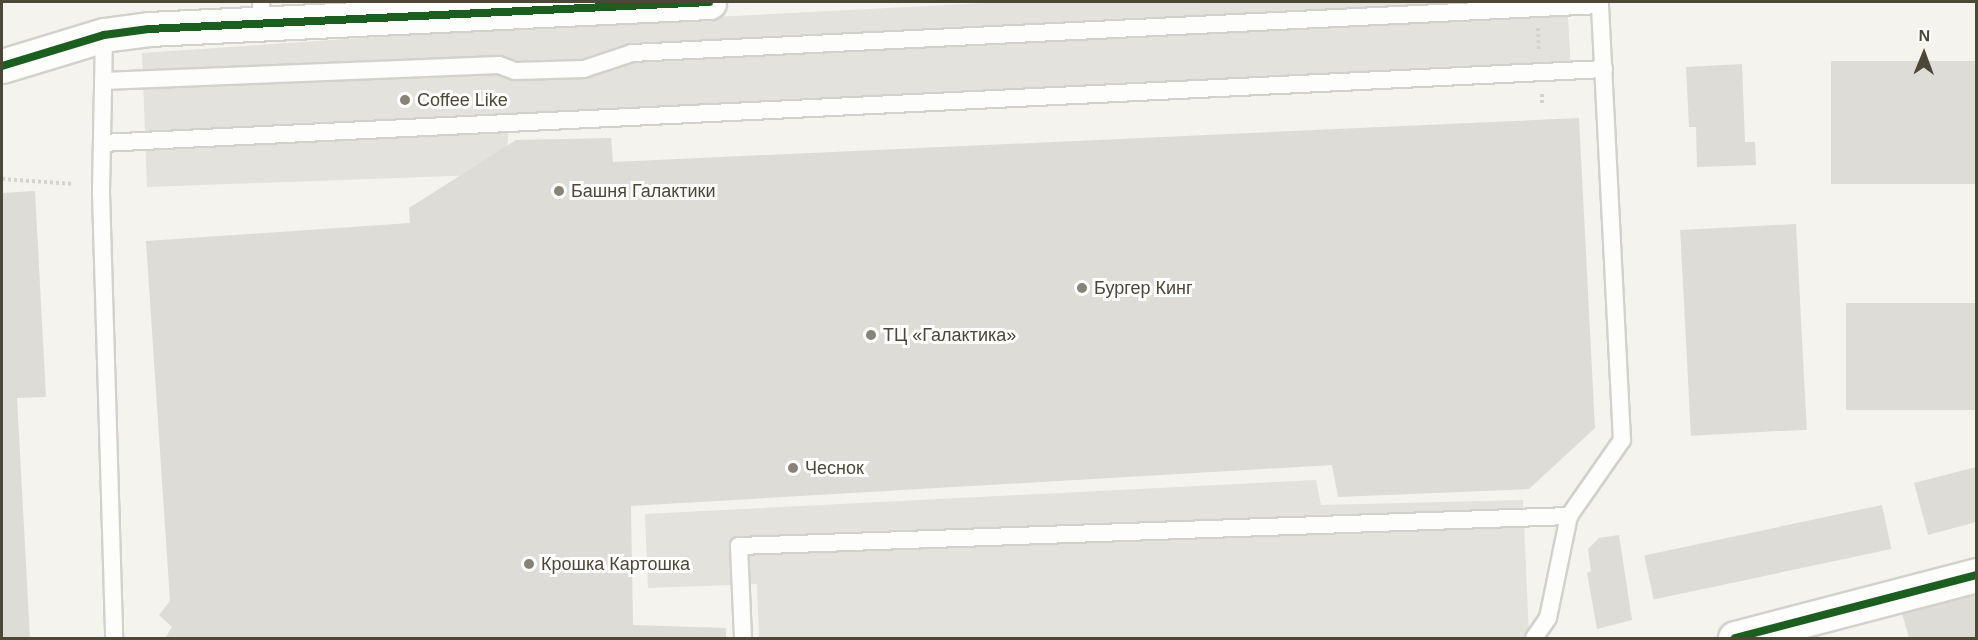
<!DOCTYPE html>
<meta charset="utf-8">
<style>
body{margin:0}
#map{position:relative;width:1978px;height:640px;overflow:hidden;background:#f4f3ee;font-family:Helvetica,sans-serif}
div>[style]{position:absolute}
.parking>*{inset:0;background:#e3e2dc}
.building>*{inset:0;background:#dedcd6;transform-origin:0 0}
.path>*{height:4px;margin-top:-2px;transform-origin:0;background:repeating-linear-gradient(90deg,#d4d3cc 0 3px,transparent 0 6px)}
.roads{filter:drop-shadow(2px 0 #d2d1cb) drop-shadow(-2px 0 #d2d1cb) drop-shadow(0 2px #d2d1cb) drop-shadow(0 -2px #d2d1cb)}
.service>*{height:16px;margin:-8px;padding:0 8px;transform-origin:8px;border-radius:8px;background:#fdfdfc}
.minor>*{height:33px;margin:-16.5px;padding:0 16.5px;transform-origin:16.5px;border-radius:16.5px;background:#fdfdfc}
.tertiary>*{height:33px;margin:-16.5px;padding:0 16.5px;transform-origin:16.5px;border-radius:16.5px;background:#fdfdfc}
.cycleway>*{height:8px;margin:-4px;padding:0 4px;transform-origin:4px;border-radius:4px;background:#1b5e20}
.dots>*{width:16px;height:16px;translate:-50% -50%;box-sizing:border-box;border:3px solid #fff;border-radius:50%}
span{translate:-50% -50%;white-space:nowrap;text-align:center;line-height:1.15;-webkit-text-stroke:6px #fff;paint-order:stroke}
.poi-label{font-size:18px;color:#4d4737}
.left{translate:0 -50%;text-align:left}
.frame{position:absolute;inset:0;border:3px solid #4d4737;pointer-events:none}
.north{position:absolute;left:1894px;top:24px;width:60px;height:60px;-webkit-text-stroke:4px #fff;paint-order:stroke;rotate:1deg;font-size:16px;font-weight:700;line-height:24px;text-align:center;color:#4d4737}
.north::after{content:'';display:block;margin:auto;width:21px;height:27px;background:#4d4737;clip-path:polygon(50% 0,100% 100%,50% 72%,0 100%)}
</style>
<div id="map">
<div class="parking">
<div style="clip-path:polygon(1005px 2px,1567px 2px,1571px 69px,509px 118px,506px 174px,147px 187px,142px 53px,538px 26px)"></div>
<div style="clip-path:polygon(1316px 480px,1321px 505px,1523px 500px,1529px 637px,759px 638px,757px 584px,648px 588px,645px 514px)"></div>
</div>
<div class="building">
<div style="left:1976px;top:61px;width:123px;height:145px;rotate:90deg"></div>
<div style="clip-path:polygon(1742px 64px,1745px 142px,1755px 142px,1756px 165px,1697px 167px,1696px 127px,1689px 127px,1686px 67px)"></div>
<div style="clip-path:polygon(1579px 118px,1595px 428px,1529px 489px,1338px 497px,1332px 465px,631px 506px,633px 625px,726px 628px,726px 638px,165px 638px,172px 627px,159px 615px,170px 601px,146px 241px,410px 223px,409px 208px,516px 140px,611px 138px,613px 162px)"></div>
<div style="clip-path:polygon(35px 191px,46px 397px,17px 398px,30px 638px,2px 638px,2px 193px)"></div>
<div style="left:1796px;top:224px;width:206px;height:116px;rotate:87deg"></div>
<div style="left:1976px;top:303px;width:107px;height:130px;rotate:90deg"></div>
<div style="clip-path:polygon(1976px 467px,1976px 522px,1928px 535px,1914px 483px)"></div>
<div style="left:1882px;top:505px;width:45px;height:243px;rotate:78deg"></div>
<div style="clip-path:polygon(1619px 535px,1632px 620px,1597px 629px,1587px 573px,1591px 571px,1588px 549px,1599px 538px)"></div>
<div style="clip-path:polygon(1976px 593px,1976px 638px,1909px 638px,1902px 613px)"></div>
</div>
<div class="path">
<div style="left:1538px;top:28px;width:23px;rotate:88deg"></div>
<div style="left:1542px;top:94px;width:11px;rotate:90deg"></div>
<div style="left:2px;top:179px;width:72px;rotate:4deg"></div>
</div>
<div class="roads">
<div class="service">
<div style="left:261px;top:2px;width:21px;rotate:87deg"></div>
<div style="left:104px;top:35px;width:158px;rotate:91.1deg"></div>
<div style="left:101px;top:193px;width:445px;rotate:88.3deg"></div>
<div style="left:103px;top:81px;width:396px;rotate:-2.3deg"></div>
<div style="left:499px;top:65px;width:17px;rotate:21deg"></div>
<div style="left:515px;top:71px;width:69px;rotate:-1.7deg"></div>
<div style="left:584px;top:69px;width:51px;rotate:-18.4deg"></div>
<div style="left:632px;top:53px;width:969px;rotate:-2.84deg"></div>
<div style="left:102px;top:143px;width:1504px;rotate:-2.82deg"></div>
<div style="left:743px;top:638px;width:92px;rotate:-92.5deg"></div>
<div style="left:739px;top:546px;width:831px;rotate:-2.07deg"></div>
<div style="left:1534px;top:638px;width:24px;rotate:-55deg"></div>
<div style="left:1548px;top:618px;width:104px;rotate:-78.4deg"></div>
<div style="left:1569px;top:516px;width:93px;rotate:-55.1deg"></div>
<div style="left:1622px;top:440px;width:439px;rotate:-92.9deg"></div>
</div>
<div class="minor">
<div style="left:1735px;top:638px;width:249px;rotate:-14.6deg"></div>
</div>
<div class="tertiary">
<div style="left:2px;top:66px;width:107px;rotate:-16.9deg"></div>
<div style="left:104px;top:35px;width:45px;rotate:-7.6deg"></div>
<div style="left:149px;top:29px;width:561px;rotate:-2.76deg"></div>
</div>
</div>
<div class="cycleway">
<div style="left:2px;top:66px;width:107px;rotate:-16.9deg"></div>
<div style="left:104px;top:35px;width:45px;rotate:-7.6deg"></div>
<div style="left:149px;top:29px;width:561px;rotate:-2.76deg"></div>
<div style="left:1735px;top:638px;width:249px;rotate:-14.6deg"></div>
</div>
<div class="dots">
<div style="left:405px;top:100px;background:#878377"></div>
<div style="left:559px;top:191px;background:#878377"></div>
<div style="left:1082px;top:288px;background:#878377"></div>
<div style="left:871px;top:335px;background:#878377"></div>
<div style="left:793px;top:468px;background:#878377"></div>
<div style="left:529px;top:564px;background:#878377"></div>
</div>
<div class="poi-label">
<span class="left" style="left:417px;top:100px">Coffee Like</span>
<span class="left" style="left:571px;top:191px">Башня Галактики</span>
<span class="left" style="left:1094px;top:288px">Бургер Кинг</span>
<span class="left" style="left:883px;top:335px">ТЦ «Галактика»</span>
<span class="left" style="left:805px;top:468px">Чеснок</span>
<span class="left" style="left:541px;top:564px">Крошка Картошка</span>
</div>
<div class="frame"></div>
<div class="north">N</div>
</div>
